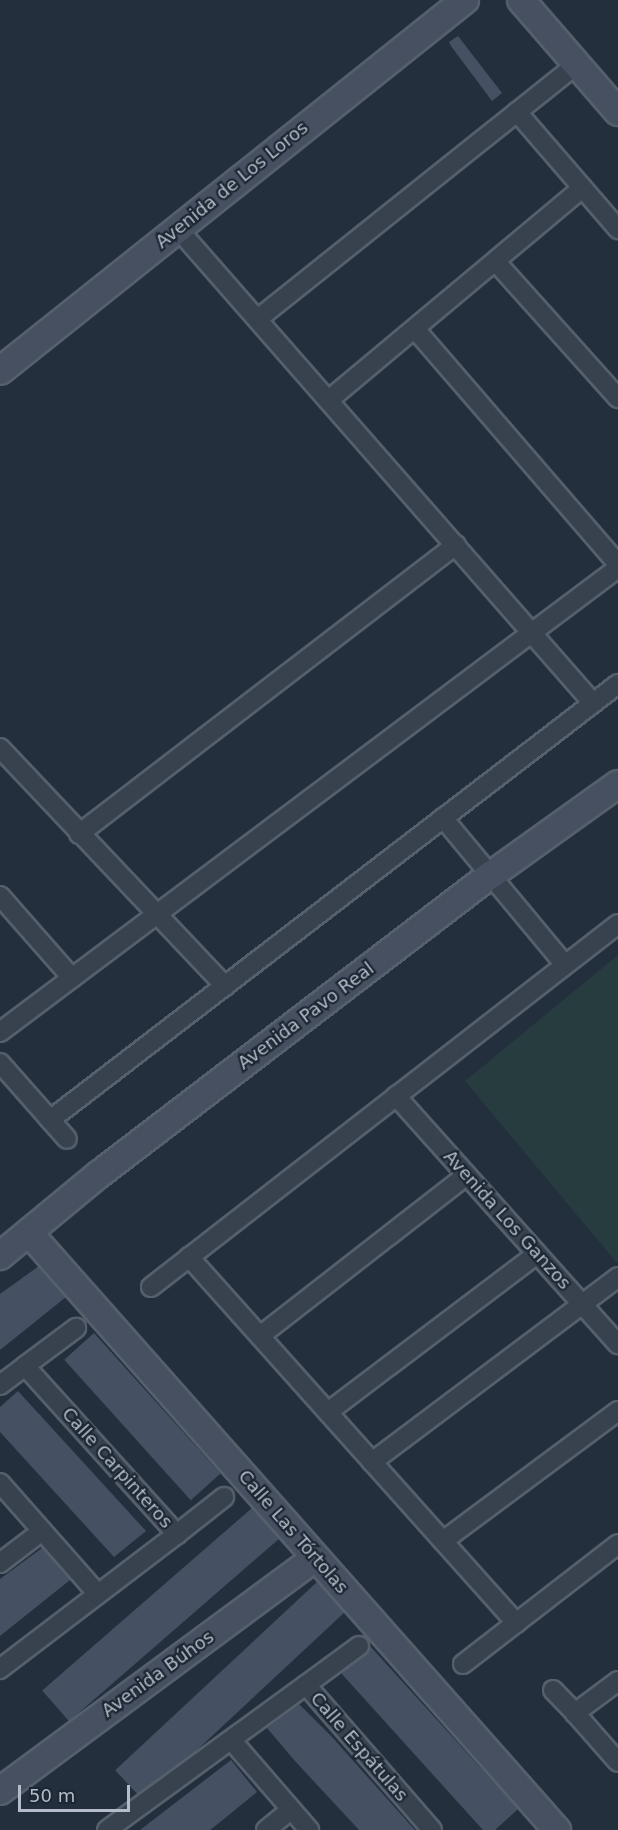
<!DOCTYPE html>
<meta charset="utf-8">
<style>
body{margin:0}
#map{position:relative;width:618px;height:1830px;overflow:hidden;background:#242f3e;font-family:"DejaVu Sans",sans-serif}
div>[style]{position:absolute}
.green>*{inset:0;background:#263c3f}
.building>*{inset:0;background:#455162;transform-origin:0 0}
.roads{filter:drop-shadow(2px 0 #565f6c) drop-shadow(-2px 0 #565f6c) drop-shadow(0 2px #565f6c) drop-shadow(0 -2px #565f6c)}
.street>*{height:18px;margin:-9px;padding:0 9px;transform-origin:9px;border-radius:9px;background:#38414e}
.secondary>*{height:26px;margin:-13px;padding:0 13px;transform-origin:13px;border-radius:13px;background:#465061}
span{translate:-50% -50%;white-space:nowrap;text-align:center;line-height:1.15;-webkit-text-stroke:4.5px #1d2633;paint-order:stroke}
.street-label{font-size:18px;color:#b4bcc9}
.scale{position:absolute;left:18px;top:1785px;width:112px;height:27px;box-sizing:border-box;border:3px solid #b4bcc9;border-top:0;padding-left:8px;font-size:18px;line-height:21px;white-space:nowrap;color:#b4bcc9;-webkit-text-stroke:4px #1d2633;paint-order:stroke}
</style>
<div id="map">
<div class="green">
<div style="clip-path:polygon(618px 955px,618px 1262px,617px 1263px,465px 1081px)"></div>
</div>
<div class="building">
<div style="clip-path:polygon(458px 36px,502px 93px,492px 101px,451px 46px,449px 42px)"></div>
<div style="clip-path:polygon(39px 1266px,66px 1297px,0 1350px,0 1294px)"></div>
<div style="left:94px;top:1333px;width:189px;height:40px;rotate:48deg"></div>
<div style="clip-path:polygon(18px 1391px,146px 1531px,114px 1557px,0 1432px,0 1407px)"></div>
<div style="left:252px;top:1508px;width:41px;height:278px;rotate:49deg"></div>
<div style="clip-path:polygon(42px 1548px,70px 1580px,0 1636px,0 1579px)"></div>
<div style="left:317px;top:1582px;width:41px;height:276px;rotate:47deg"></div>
<div style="clip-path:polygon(370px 1646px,518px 1809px,495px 1830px,483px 1830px,341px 1673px,366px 1655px)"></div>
<div style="clip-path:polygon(299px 1704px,332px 1737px,415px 1830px,359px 1830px,295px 1761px,267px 1728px)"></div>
<div style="clip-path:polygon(231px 1760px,257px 1792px,219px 1823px,210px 1830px,140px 1830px)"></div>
</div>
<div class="roads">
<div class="street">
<div style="left:517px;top:112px;width:155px;rotate:49.2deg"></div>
<div style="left:178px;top:229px;width:630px;rotate:48.8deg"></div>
<div style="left:496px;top:262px;width:183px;rotate:48.1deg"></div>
<div style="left:259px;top:318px;width:407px;rotate:-38.6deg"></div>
<div style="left:415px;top:329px;width:311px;rotate:49.2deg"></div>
<div style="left:330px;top:399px;width:329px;rotate:-39.9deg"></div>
<div style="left:0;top:748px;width:328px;rotate:46.6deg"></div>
<div style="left:443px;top:818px;width:190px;rotate:50.3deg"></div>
<div style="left:79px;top:834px;width:475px;rotate:-37.5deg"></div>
<div style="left:0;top:896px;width:109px;rotate:48.7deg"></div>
<div style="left:0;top:1032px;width:773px;rotate:-36.9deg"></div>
<div style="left:0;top:1063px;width:101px;rotate:48.6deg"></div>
<div style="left:396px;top:1096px;width:333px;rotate:48.2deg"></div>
<div style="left:50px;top:1120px;width:716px;rotate:-37.51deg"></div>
<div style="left:189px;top:1257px;width:491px;rotate:48.2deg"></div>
<div style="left:151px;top:1287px;width:591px;rotate:-37.86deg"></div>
<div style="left:260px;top:1336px;width:262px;rotate:-37.9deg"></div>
<div style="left:25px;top:1366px;width:64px;rotate:-36.7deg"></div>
<div style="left:0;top:1385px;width:31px;rotate:-37deg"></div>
<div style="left:25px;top:1366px;width:227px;rotate:47.9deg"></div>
<div style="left:177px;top:1534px;width:223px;rotate:142.7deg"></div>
<div style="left:328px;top:1412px;width:262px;rotate:-37.1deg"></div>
<div style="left:372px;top:1462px;width:308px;rotate:-36.9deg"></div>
<div style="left:0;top:1483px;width:148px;rotate:48.6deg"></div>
<div style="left:177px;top:1534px;width:60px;rotate:-38.2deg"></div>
<div style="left:443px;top:1541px;width:218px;rotate:-36.6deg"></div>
<div style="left:0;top:1563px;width:53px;rotate:-37.3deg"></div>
<div style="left:463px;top:1664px;width:196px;rotate:-37.7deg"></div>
<div style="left:618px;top:1681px;width:54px;rotate:143.3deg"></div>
<div style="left:575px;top:1713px;width:65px;rotate:48.7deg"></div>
<div style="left:306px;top:1685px;width:66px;rotate:-36.3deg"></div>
<div style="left:553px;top:1690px;width:32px;rotate:46deg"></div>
<div style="left:232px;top:1741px;width:118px;rotate:49.1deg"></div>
<div style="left:107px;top:1830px;width:246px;rotate:-36.1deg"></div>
<div style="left:306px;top:1685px;width:192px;rotate:49deg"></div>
<div style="left:266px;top:1830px;width:32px;rotate:-39deg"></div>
</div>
<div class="secondary">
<div style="left:521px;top:0;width:148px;rotate:49.1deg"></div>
<div style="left:0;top:371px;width:595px;rotate:-38.58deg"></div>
<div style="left:30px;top:1234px;width:796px;rotate:48.52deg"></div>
<div style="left:0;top:1256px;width:127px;rotate:-39.6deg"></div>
<div style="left:98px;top:1175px;width:494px;rotate:-37.4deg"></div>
<div style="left:491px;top:875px;width:156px;rotate:-35.6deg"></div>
<div style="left:0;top:1791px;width:392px;rotate:-36.5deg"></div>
</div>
</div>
<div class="street-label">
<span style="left:232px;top:185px;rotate:-39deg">Avenida de Los Loros</span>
<span style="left:306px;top:1016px;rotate:-37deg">Avenida Pavo Real</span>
<span style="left:507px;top:1220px;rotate:48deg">Avenida Los Ganzos</span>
<span style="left:117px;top:1468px;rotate:48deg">Calle Carpinteros</span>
<span style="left:293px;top:1532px;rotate:49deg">Calle Las Tórtolas</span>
<span style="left:158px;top:1674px;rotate:-36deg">Avenida Búhos</span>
<span style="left:359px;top:1747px;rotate:49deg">Calle Espátulas</span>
</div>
<div class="scale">50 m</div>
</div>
